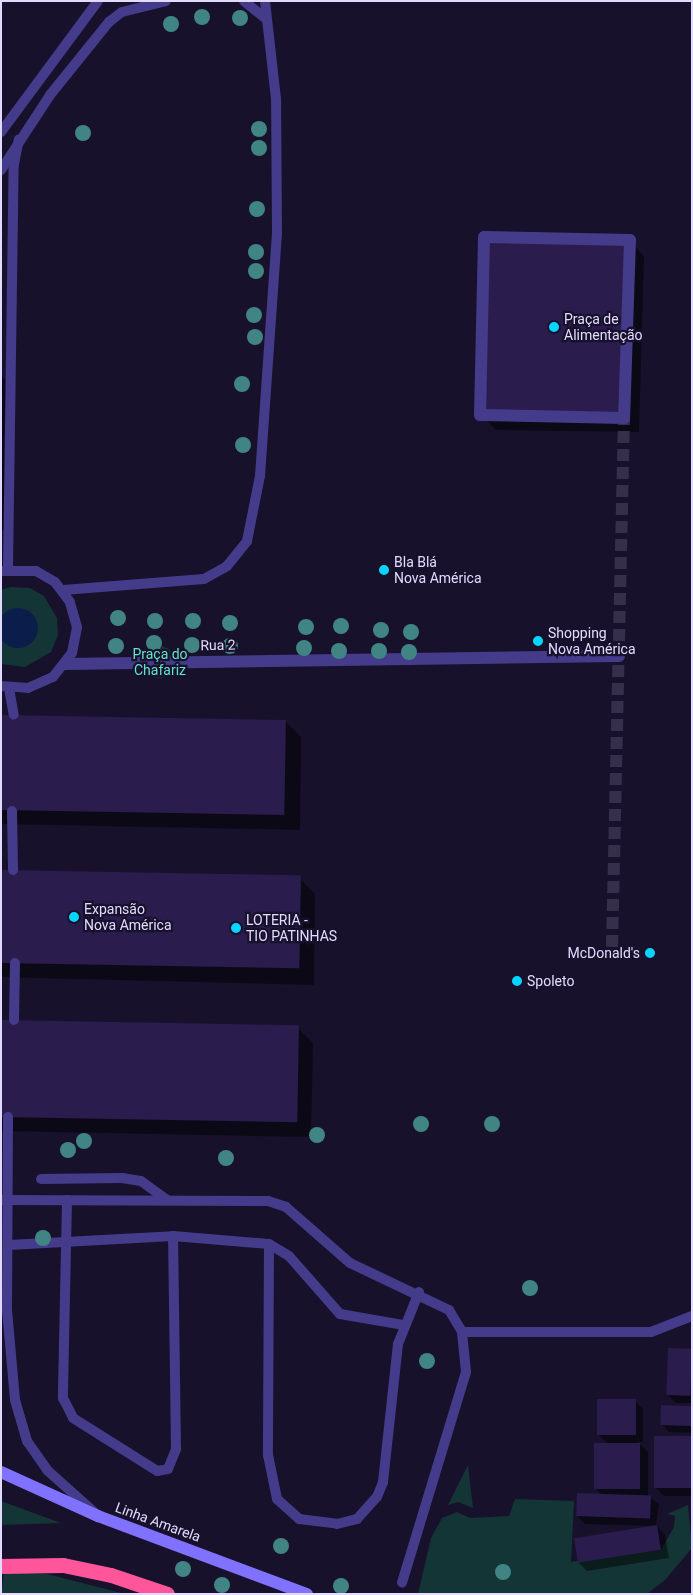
<!DOCTYPE html>
<meta charset="utf-8">
<style>
body{margin:0}
#map{position:relative;width:693px;height:1595px;overflow:hidden;background:#17112c;font-family:Roboto,sans-serif}
div>[style]{position:absolute}
.green>*{inset:0;background:#143536}
.round{border-radius:50%}
.water>*{inset:0;background:#0a1d4b}
.shadow>*{inset:0;background:#0007}
.building>*{inset:0;background:#2a1c4d;transform-origin:0 0}
.street-tunnel>*{height:12px;margin-top:-6px;transform-origin:0;background:repeating-linear-gradient(90deg,#352f4c 0 12px,transparent 0 18px)}
.lane>*{height:10px;margin:-5px;padding:0 5px;transform-origin:5px;border-radius:5px;background:#443b8b}
.street>*{height:12px;margin:-6px;padding:0 6px;transform-origin:6px;border-radius:6px;background:#443b8b}
.secondary>*{height:12px;margin:-6px;padding:0 6px;transform-origin:6px;border-radius:6px;background:#8072ff}
.highway>*{height:15px;margin:-7.5px;padding:0 7.5px;transform-origin:7.5px;border-radius:7.5px;background:#ff569b}
.trees>*{width:16px;height:16px;margin:-8px;border-radius:50%;background:#418484}
.dots>*{width:14px;height:14px;translate:-50% -50%;box-sizing:border-box;border:2px solid #17112c;border-radius:50%}
span{translate:-50% -50%;white-space:nowrap;text-align:center;line-height:1.15;-webkit-text-stroke:4.5px #17112c;paint-order:stroke}
.poi-label{font-size:14px;color:#e2dbff}
.left{translate:0 -50%;text-align:left}
.right{translate:-100% -50%;text-align:right}
.street-label{font-size:14px;color:#e2dbff}
.park-label{font-size:14px;color:#63e3cc}
.frame{position:absolute;inset:0;border:2px solid #e2dbff;pointer-events:none}
</style>
<div id="map">
<div class="green">
<div style="clip-path:polygon(11px 587px,30px 588px,44px 596px,57px 618px,58px 635px,51px 652px,25px 667px,1px 664px,1px 590px)"></div>
<div class="round" style="left:143px;top:646px;width:32px;height:32px"></div>
<div style="clip-path:polygon(468px 1465px,473px 1508px,458px 1502px,448px 1505px)"></div>
<div style="clip-path:polygon(515px 1499px,574px 1501px,571px 1562px,661px 1550px,674px 1527px,675px 1516px,667px 1514px,688px 1505px,692px 1548px,665px 1580px,647px 1594px,418px 1594px,431px 1538px,442px 1518px,457px 1512px,470px 1518px,509px 1516px)"></div>
<div style="clip-path:polygon(1px 1501px,61px 1523px,1px 1525px)"></div>
<div style="clip-path:polygon(4px 1573px,47px 1574px,125px 1594px,1px 1594px)"></div>
</div>
<div class="water">
<div class="round" style="left:-2px;top:608px;width:40px;height:40px"></div>
</div>
<div class="shadow">
<div style="clip-path:polygon(630px 241px,644px 256px,639px 432px,496px 430px,481px 415px)"></div>
<div style="clip-path:polygon(1px 376px,10px 384px,11px 530px,1px 530px)"></div>
<div style="clip-path:polygon(1px 716px,286px 722px,301px 737px,300px 830px,1px 824px)"></div>
<div style="clip-path:polygon(1px 871px,300px 879px,315px 894px,314px 985px,1px 977px)"></div>
<div style="clip-path:polygon(1px 1022px,298px 1028px,313px 1043px,311px 1137px,1px 1131px)"></div>
<div style="clip-path:polygon(692px 1350px,692px 1403px,676px 1403px,668px 1395px)"></div>
<div style="clip-path:polygon(635px 1401px,643px 1409px,643px 1442px,638px 1442px,648px 1452px,648px 1496px,659px 1504px,656px 1525px,665px 1535px,669px 1558px,587px 1571px,579px 1563px,655px 1526px,585px 1524px,577px 1516px,602px 1495px,596px 1489px,608px 1444px,598px 1434px)"></div>
<div style="clip-path:polygon(692px 1407px,692px 1433px,669px 1432px,662px 1424px)"></div>
<div style="clip-path:polygon(692px 1438px,692px 1496px,664px 1496px,656px 1488px)"></div>
</div>
<div class="building">
<div style="left:484px;top:237px;width:146px;height:178px;rotate:1deg"></div>
<div style="left:1px;top:715px;width:285px;height:95px;rotate:1deg"></div>
<div style="left:1px;top:870px;width:300px;height:93px;rotate:1deg"></div>
<div style="left:1px;top:1020px;width:298px;height:97px;rotate:1deg"></div>
<div style="left:668px;top:1348px;width:24px;height:47px;rotate:2deg"></div>
<div style="left:597px;top:1399px;width:39px;height:36px"></div>
<div style="left:661px;top:1405px;width:31px;height:20px;rotate:2deg"></div>
<div style="left:692px;top:1436px;width:52px;height:38px;rotate:90deg"></div>
<div style="left:594px;top:1443px;width:46px;height:46px"></div>
<div style="left:577px;top:1493px;width:74px;height:23px;rotate:2deg"></div>
<div style="left:657px;top:1525px;width:25px;height:84px;rotate:81deg"></div>
</div>
<div class="street-tunnel">
<div style="left:612px;top:947px;width:529px;rotate:-88.7deg"></div>
</div>
<div class="lane">
<div style="left:244px;top:1px;width:28px;rotate:39deg"></div>
<div style="left:1px;top:132px;width:163px;rotate:-53.5deg"></div>
<div style="left:1px;top:170px;width:90px;rotate:-56.8deg"></div>
<div style="left:50px;top:95px;width:94px;rotate:-51.1deg"></div>
<div style="left:109px;top:22px;width:16px;rotate:-38deg"></div>
<div style="left:122px;top:12px;width:45px;rotate:-14deg"></div>
<div style="left:8px;top:569px;width:405px;rotate:-89.2deg"></div>
<div style="left:14px;top:164px;width:25px;rotate:-79deg"></div>
<div style="left:63px;top:590px;width:141px;rotate:-4.5deg"></div>
<div style="left:204px;top:579px;width:26px;rotate:-29deg"></div>
<div style="left:227px;top:566px;width:32px;rotate:-51deg"></div>
<div style="left:247px;top:541px;width:66px;rotate:-78.7deg"></div>
<div style="left:260px;top:476px;width:244px;rotate:-86deg"></div>
<div style="left:277px;top:233px;width:134px;rotate:-90.4deg"></div>
<div style="left:276px;top:99px;width:99px;rotate:-96.4deg"></div>
<div style="left:1px;top:686px;width:27px;rotate:4deg"></div>
<div style="left:28px;top:688px;width:27px;rotate:-24deg"></div>
<div style="left:53px;top:677px;width:31px;rotate:-52deg"></div>
<div style="left:72px;top:653px;width:26px;rotate:-79deg"></div>
<div style="left:77px;top:627px;width:26px;rotate:-106deg"></div>
<div style="left:70px;top:602px;width:25px;rotate:-127deg"></div>
<div style="left:55px;top:582px;width:22px;rotate:-150deg"></div>
<div style="left:36px;top:571px;width:34px;rotate:180deg"></div>
<div style="left:9px;top:688px;width:27px;rotate:80deg"></div>
<div style="left:12px;top:811px;width:59px;rotate:89deg"></div>
<div style="left:14px;top:1020px;width:57px;rotate:-89deg"></div>
<div style="left:8px;top:1117px;width:193px;rotate:90.3deg"></div>
<div style="left:7px;top:1310px;width:90px;rotate:84.9deg"></div>
<div style="left:15px;top:1400px;width:43px;rotate:73.7deg"></div>
<div style="left:27px;top:1441px;width:35px;rotate:55deg"></div>
<div style="left:47px;top:1470px;width:63px;rotate:41.8deg"></div>
<div style="left:41px;top:1179px;width:81px;rotate:-0.7deg"></div>
<div style="left:122px;top:1178px;width:19px;rotate:9deg"></div>
<div style="left:141px;top:1181px;width:31px;rotate:36deg"></div>
<div style="left:1px;top:1200px;width:267px;rotate:0.2deg"></div>
<div style="left:268px;top:1201px;width:19px;rotate:18deg"></div>
<div style="left:286px;top:1207px;width:85px;rotate:41.2deg"></div>
<div style="left:350px;top:1263px;width:110px;rotate:25.4deg"></div>
<div style="left:449px;top:1310px;width:26px;rotate:59deg"></div>
<div style="left:462px;top:1332px;width:40px;rotate:84.3deg"></div>
<div style="left:466px;top:1372px;width:220px;rotate:106.9deg"></div>
<div style="left:67px;top:1200px;width:198px;rotate:91.2deg"></div>
<div style="left:63px;top:1398px;width:22px;rotate:63deg"></div>
<div style="left:73px;top:1418px;width:99px;rotate:32.2deg"></div>
<div style="left:157px;top:1471px;width:11px;rotate:-10deg"></div>
<div style="left:168px;top:1469px;width:22px;rotate:-68deg"></div>
<div style="left:176px;top:1449px;width:213px;rotate:-90.8deg"></div>
<div style="left:269px;top:1244px;width:211px;rotate:90.3deg"></div>
<div style="left:268px;top:1455px;width:45px;rotate:78.4deg"></div>
<div style="left:277px;top:1499px;width:30px;rotate:42deg"></div>
<div style="left:299px;top:1519px;width:38px;rotate:7deg"></div>
<div style="left:337px;top:1524px;width:21px;rotate:-14deg"></div>
<div style="left:357px;top:1519px;width:30px;rotate:-48deg"></div>
<div style="left:377px;top:1497px;width:16px;rotate:-68deg"></div>
<div style="left:383px;top:1482px;width:139px;rotate:-83.8deg"></div>
<div style="left:398px;top:1344px;width:56px;rotate:-68deg"></div>
<div style="left:9px;top:1245px;width:164px;rotate:-3.1deg"></div>
<div style="left:173px;top:1236px;width:96px;rotate:4.8deg"></div>
<div style="left:269px;top:1244px;width:23px;rotate:31deg"></div>
<div style="left:289px;top:1256px;width:77px;rotate:48.7deg"></div>
<div style="left:340px;top:1314px;width:65px;rotate:9.8deg"></div>
<div style="left:462px;top:1332px;width:189px"></div>
<div style="left:651px;top:1332px;width:44px;rotate:-21.3deg"></div>
</div>
<div class="street">
<div style="left:484px;top:237px;width:146px;rotate:1.2deg"></div>
<div style="left:630px;top:240px;width:178px;rotate:91.9deg"></div>
<div style="left:624px;top:418px;width:144px;rotate:-178.8deg"></div>
<div style="left:480px;top:415px;width:178px;rotate:-88.7deg"></div>
<div style="left:65px;top:664px;width:554px;rotate:-0.83deg"></div>
</div>
<div class="secondary">
<div style="left:1px;top:1472px;width:107px;rotate:24.4deg"></div>
<div style="left:98px;top:1516px;width:223px;rotate:20.5deg"></div>
</div>
<div class="highway">
<div style="left:1px;top:1566px;width:62px;rotate:-0.9deg"></div>
<div style="left:63px;top:1565px;width:49px;rotate:11.8deg"></div>
<div style="left:111px;top:1575px;width:59px;rotate:18.7deg"></div>
</div>
<div class="trees">
<div style="left:202px;top:17px"></div>
<div style="left:240px;top:18px"></div>
<div style="left:171px;top:24px"></div>
<div style="left:259px;top:129px"></div>
<div style="left:83px;top:133px"></div>
<div style="left:259px;top:148px"></div>
<div style="left:257px;top:209px"></div>
<div style="left:256px;top:252px"></div>
<div style="left:256px;top:271px"></div>
<div style="left:254px;top:315px"></div>
<div style="left:255px;top:337px"></div>
<div style="left:242px;top:384px"></div>
<div style="left:243px;top:445px"></div>
<div style="left:118px;top:618px"></div>
<div style="left:155px;top:621px"></div>
<div style="left:193px;top:621px"></div>
<div style="left:230px;top:623px"></div>
<div style="left:341px;top:626px"></div>
<div style="left:306px;top:627px"></div>
<div style="left:381px;top:630px"></div>
<div style="left:411px;top:632px"></div>
<div style="left:154px;top:643px"></div>
<div style="left:192px;top:645px"></div>
<div style="left:116px;top:646px"></div>
<div style="left:230px;top:646px"></div>
<div style="left:304px;top:648px"></div>
<div style="left:339px;top:651px"></div>
<div style="left:379px;top:651px"></div>
<div style="left:409px;top:652px"></div>
<div style="left:421px;top:1124px"></div>
<div style="left:492px;top:1124px"></div>
<div style="left:317px;top:1135px"></div>
<div style="left:84px;top:1141px"></div>
<div style="left:68px;top:1150px"></div>
<div style="left:226px;top:1158px"></div>
<div style="left:43px;top:1238px"></div>
<div style="left:530px;top:1288px"></div>
<div style="left:427px;top:1361px"></div>
<div style="left:281px;top:1546px"></div>
<div style="left:183px;top:1569px"></div>
<div style="left:503px;top:1572px"></div>
<div style="left:222px;top:1585px"></div>
<div style="left:341px;top:1586px"></div>
</div>
<div class="dots">
<div style="left:554px;top:327px;background:#07d5ff"></div>
<div style="left:384px;top:570px;background:#07d5ff"></div>
<div style="left:538px;top:641px;background:#07d5ff"></div>
<div style="left:74px;top:917px;background:#07d5ff"></div>
<div style="left:236px;top:928px;background:#07d5ff"></div>
<div style="left:650px;top:953px;background:#07d5ff"></div>
<div style="left:517px;top:981px;background:#07d5ff"></div>
</div>
<div class="poi-label">
<span class="left" style="left:564px;top:327px">Praça de<br>Alimentação</span>
<span class="left" style="left:394px;top:570px">Bla Blá<br>Nova América</span>
<span class="left" style="left:548px;top:641px">Shopping<br>Nova América</span>
<span class="left" style="left:84px;top:917px">Expansão<br>Nova América</span>
<span class="left" style="left:246px;top:928px">LOTERIA -<br>TIO PATINHAS</span>
<span class="right" style="left:640px;top:953px">McDonald's</span>
<span class="left" style="left:527px;top:981px">Spoleto</span>
</div>
<div class="street-label">
<span style="left:218px;top:645px;rotate:-1deg">Rua 2</span>
<span style="left:158px;top:1522px;rotate:20deg">Linha Amarela</span>
</div>
<div class="park-label">
<span style="left:160px;top:662px">Praça do<br>Chafariz</span>
</div>
<div class="frame"></div>
</div>
